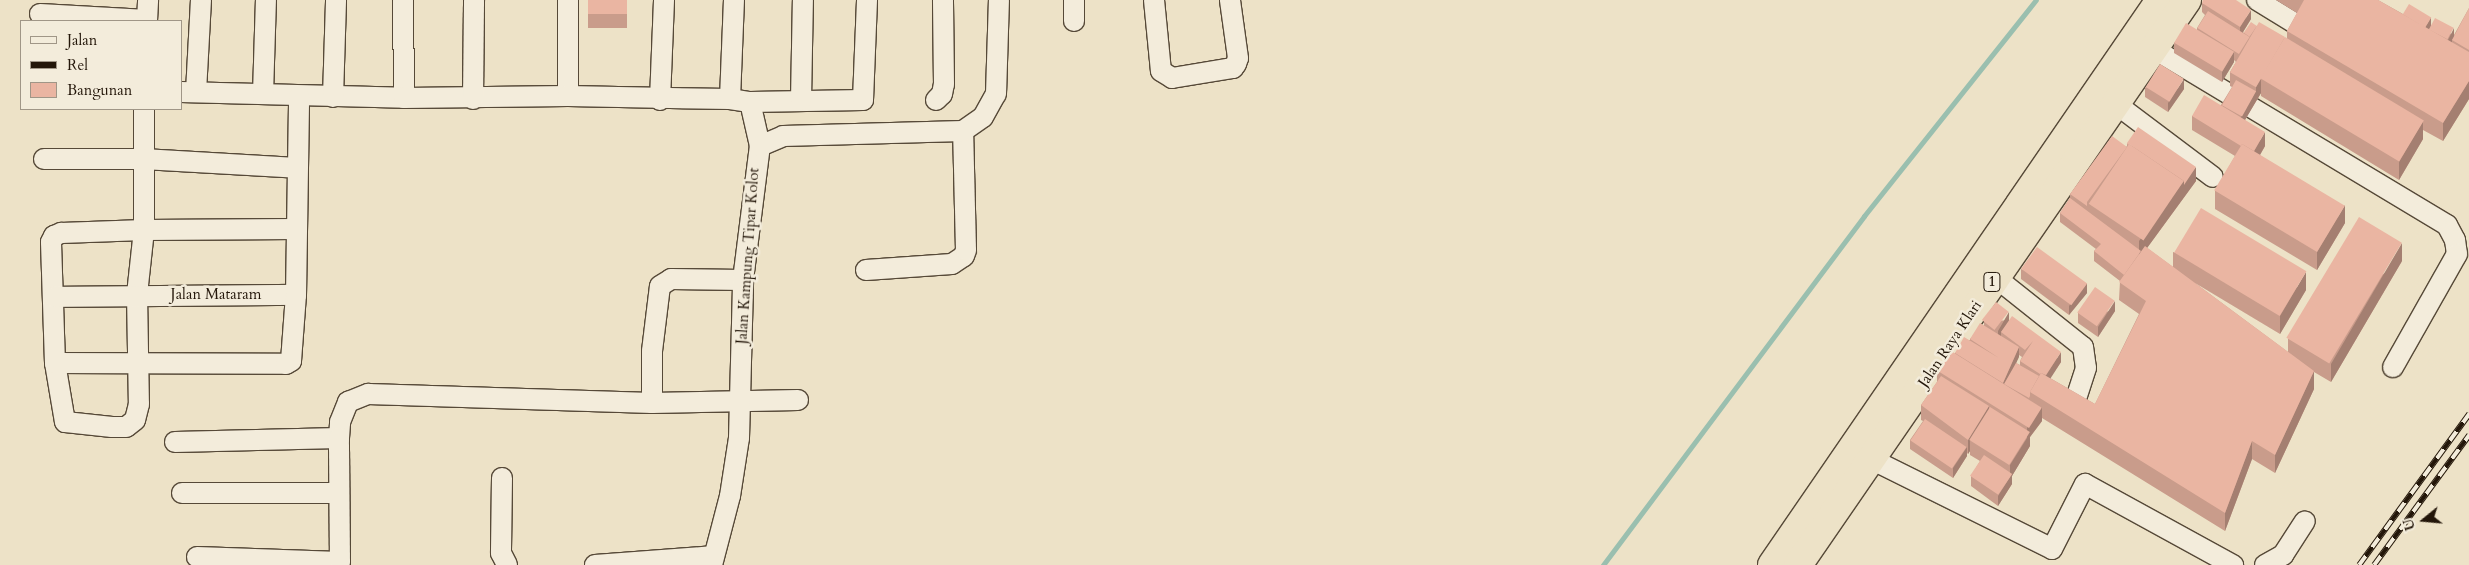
<!DOCTYPE html>
<style>
body{margin:0}
#map{position:relative;width:2469px;height:565px;overflow:hidden;background:#ede2c7;font-family:Cardo,serif}
div>[style]{position:absolute}
.stream>*{height:5px;margin:-2.5px;padding:0 2.5px;transform-origin:2.5px;border-radius:2.5px;background:#9abfaf}
.roads{filter:drop-shadow(1px 0 #564938) drop-shadow(-1px 0 #564938) drop-shadow(0 1px #564938) drop-shadow(0 -1px #564938)}
.minor>*{height:20px;margin:-10px;padding:0 10px;transform-origin:10px;border-radius:10px;background:#f3ecdb}
.highway>*{height:28px;margin:-14px;padding:0 14px;transform-origin:14px;border-radius:14px;background:#ede2c7}
.rail>*{height:5.5px;margin-top:-2.75px;transform-origin:0;background:repeating-linear-gradient(90deg,#f3ecdb 0 11px,#231609 0 22px);box-sizing:border-box;border-block:1px solid #231609}
.wall>*{inset:0;background:#c99c8b;transform-origin:0 0}
.shaded-wall>*{inset:0;background:#a47f71}
.building>*{inset:0;background:#eab5a2;transform-origin:0 0}
span{translate:-50% -50%;white-space:nowrap;text-align:center;line-height:1.15;-webkit-text-stroke:5px #f3ecdb;paint-order:stroke}
.shield-label span{padding:1px 4px;background:#f3ecdb;border:1px solid;border-radius:4px;-webkit-text-stroke-width:0}
.shield-label{font-size:14px;color:#231609;font-weight:700}
.street-label{font-size:15px;color:#231609}
.legend{position:absolute;left:20px;top:20px;width:162px;height:90px;box-sizing:border-box;background:#f3ecdb;border:1px solid #a09687;margin:0;padding:6px 9px;list-style:none;font-size:15px;color:#231609}
.legend li{display:flex;align-items:center;gap:10px;height:25px}
.legend b{width:25px;border:1px solid #a09687}
.north{position:absolute;left:2399px;top:495px;width:50px;height:50px;-webkit-text-stroke:4px #f3ecdb;paint-order:stroke;rotate:253deg;font-size:14px;font-weight:700;line-height:20px;text-align:center;color:#231609}
.north::after{content:'';display:block;margin:auto;width:18px;height:22px;background:#231609;clip-path:polygon(50% 0,100% 100%,50% 72%,0 100%)}
</style>
<div id="map">
<div class="stream">
<div style="left:1603px;top:565px;width:436px;rotate:-53.2deg"></div>
<div style="left:1864px;top:216px;width:276px;rotate:-51.5deg"></div>
</div>
<div class="roads">
<div class="minor">
<div style="left:403px;top:0;width:98px;rotate:89.4deg"></div>
<div style="left:568px;top:0;width:96px;rotate:90deg"></div>
<div style="left:1074px;top:0;width:21px;rotate:90deg"></div>
<div style="left:1154px;top:0;width:71px;rotate:84.4deg"></div>
<div style="left:1161px;top:71px;width:13px;rotate:32deg"></div>
<div style="left:1172px;top:78px;width:62px;rotate:-9.3deg"></div>
<div style="left:1233px;top:68px;width:5px;rotate:-53deg"></div>
<div style="left:1236px;top:64px;width:6px;rotate:-72deg"></div>
<div style="left:1238px;top:58px;width:59px;rotate:-97.9deg"></div>
<div style="left:2257px;top:0;width:46px;rotate:31.6deg"></div>
<div style="left:40px;top:14px;width:107px;rotate:3.2deg"></div>
<div style="left:147px;top:21px;width:21px;rotate:-87deg"></div>
<div style="left:2154px;top:49px;width:342px;rotate:31deg"></div>
<div style="left:2447px;top:225px;width:17px;rotate:62deg"></div>
<div style="left:2455px;top:240px;width:14px;rotate:82deg"></div>
<div style="left:2457px;top:254px;width:130px;rotate:119.5deg"></div>
<div style="left:181px;top:92px;width:223px;rotate:1.5deg"></div>
<div style="left:404px;top:98px;width:164px;rotate:-0.7deg"></div>
<div style="left:568px;top:96px;width:162px;rotate:1.1deg"></div>
<div style="left:730px;top:99px;width:20px;rotate:9deg"></div>
<div style="left:750px;top:102px;width:113px;rotate:-1deg"></div>
<div style="left:863px;top:100px;width:100px;rotate:-87.7deg"></div>
<div style="left:196px;top:92px;width:92px;rotate:-86.9deg"></div>
<div style="left:263px;top:94px;width:94px;rotate:-88.2deg"></div>
<div style="left:333px;top:97px;width:97px;rotate:-88.2deg"></div>
<div style="left:473px;top:99px;width:99px;rotate:-89.4deg"></div>
<div style="left:730px;top:99px;width:99px;rotate:-87.7deg"></div>
<div style="left:660px;top:100px;width:100px;rotate:-87.7deg"></div>
<div style="left:801px;top:100px;width:100px;rotate:-88.9deg"></div>
<div style="left:936px;top:100px;width:8px;rotate:-45deg"></div>
<div style="left:942px;top:94px;width:10px;rotate:-79deg"></div>
<div style="left:944px;top:84px;width:84px;rotate:-90.7deg"></div>
<div style="left:750px;top:102px;width:45px;rotate:77.2deg"></div>
<div style="left:2116px;top:104px;width:121px;rotate:37deg"></div>
<div style="left:144px;top:109px;width:121px;rotate:90deg"></div>
<div style="left:144px;top:230px;width:64px;rotate:96.2deg"></div>
<div style="left:137px;top:294px;width:110px;rotate:89deg"></div>
<div style="left:139px;top:404px;width:16px;rotate:104deg"></div>
<div style="left:135px;top:420px;width:11px;rotate:142deg"></div>
<div style="left:126px;top:427px;width:14px;rotate:180deg"></div>
<div style="left:112px;top:427px;width:47px;rotate:-173.9deg"></div>
<div style="left:65px;top:422px;width:60px;rotate:-99.6deg"></div>
<div style="left:55px;top:363px;width:121px;rotate:-91.9deg"></div>
<div style="left:51px;top:242px;width:7px;rotate:-63deg"></div>
<div style="left:54px;top:236px;width:8px;rotate:-23deg"></div>
<div style="left:61px;top:233px;width:83px;rotate:-2.1deg"></div>
<div style="left:144px;top:230px;width:151px;rotate:-0.4deg"></div>
<div style="left:44px;top:159px;width:99px"></div>
<div style="left:143px;top:159px;width:154px;rotate:3.3deg"></div>
<div style="left:866px;top:270px;width:86px;rotate:-4deg"></div>
<div style="left:952px;top:264px;width:14px;rotate:-34deg"></div>
<div style="left:964px;top:256px;width:6px;rotate:-72deg"></div>
<div style="left:966px;top:250px;width:119px;rotate:-91.4deg"></div>
<div style="left:1995px;top:277px;width:112px;rotate:38.5deg"></div>
<div style="left:2083px;top:347px;width:21px;rotate:82deg"></div>
<div style="left:2086px;top:368px;width:32px;rotate:108deg"></div>
<div style="left:54px;top:297px;width:242px;rotate:-0.5deg"></div>
<div style="left:55px;top:363px;width:231px;rotate:0.2deg"></div>
<div style="left:286px;top:364px;width:6px;rotate:-31deg"></div>
<div style="left:291px;top:361px;width:66px;rotate:-85.7deg"></div>
<div style="left:296px;top:295px;width:199px;rotate:-89.1deg"></div>
<div style="left:652px;top:403px;width:52px;rotate:-90deg"></div>
<div style="left:652px;top:351px;width:65px;rotate:-83deg"></div>
<div style="left:660px;top:286px;width:13px;rotate:-32deg"></div>
<div style="left:671px;top:279px;width:72px;rotate:0.8deg"></div>
<div style="left:175px;top:442px;width:164px;rotate:-1.4deg"></div>
<div style="left:339px;top:438px;width:16px;rotate:-86deg"></div>
<div style="left:340px;top:422px;width:22px;rotate:-68deg"></div>
<div style="left:348px;top:402px;width:22px;rotate:-22deg"></div>
<div style="left:368px;top:394px;width:284px;rotate:1.8deg"></div>
<div style="left:652px;top:403px;width:146px;rotate:-1.2deg"></div>
<div style="left:1871px;top:459px;width:202px;rotate:26.4deg"></div>
<div style="left:2052px;top:549px;width:73px;rotate:-63.1deg"></div>
<div style="left:2085px;top:484px;width:169px;rotate:28.7deg"></div>
<div style="left:502px;top:478px;width:75px;rotate:90.8deg"></div>
<div style="left:501px;top:553px;width:13px;rotate:63deg"></div>
<div style="left:182px;top:493px;width:155px"></div>
<div style="left:197px;top:557px;width:143px;rotate:2deg"></div>
<div style="left:340px;top:562px;width:124px;rotate:-90.5deg"></div>
<div style="left:595px;top:565px;width:119px;rotate:-4.3deg"></div>
<div style="left:712px;top:565px;width:71px;rotate:-75.4deg"></div>
<div style="left:730px;top:496px;width:59px;rotate:-81.2deg"></div>
<div style="left:739px;top:438px;width:158px;rotate:-88.5deg"></div>
<div style="left:743px;top:280px;width:135px;rotate:-82.8deg"></div>
<div style="left:760px;top:146px;width:25px;rotate:-23deg"></div>
<div style="left:783px;top:136px;width:180px;rotate:-1.6deg"></div>
<div style="left:963px;top:131px;width:24px;rotate:-35deg"></div>
<div style="left:983px;top:117px;width:26px;rotate:-61deg"></div>
<div style="left:996px;top:94px;width:94px;rotate:-88.2deg"></div>
<div style="left:2265px;top:565px;width:21px;rotate:-29deg"></div>
<div style="left:2283px;top:555px;width:40px;rotate:-57.1deg"></div>
</div>
<div class="highway">
<div style="left:1772px;top:565px;width:685px;rotate:-55.52deg"></div>
<div style="left:1798px;top:565px;width:686px;rotate:-55.45deg"></div>
</div>
</div>
<div class="rail">
<div style="left:2359px;top:565px;width:187px;rotate:-53.9deg"></div>
<div style="left:2374px;top:565px;width:161px;rotate:-53.8deg"></div>
</div>
<div class="wall">
<div style="left:588px;top:0;width:39px;height:28px"></div>
<div style="clip-path:polygon(2276px 0,2378px 0,2403px 14px,2454px 35px,2469px 8px,2469px 99px,2443px 141px,2423px 130px,2423px 139px,2399px 180px,2261px 96px,2261px 93px,2245px 120px,2265px 146px,2260px 155px,2345px 223px,2317px 270px,2215px 209px,2215px 191px,2235px 156px,2192px 130px,2192px 116px,2221px 105px,2232px 87px,2230px 86px,2230px 72px,2236px 62px,2234px 60px,2234px 62px,2222px 82px,2174px 53px,2174px 43px,2197px 30px,2197px 28px,2205px 15px,2202px 12px,2202px 3px,2251px 19px,2243px 32px,2244px 33px,2257px 26px,2287px 39px,2287px 31px,2297px 13px)"></div>
<div style="clip-path:polygon(2145px 87px,2184px 89px,2168px 112px,2145px 97px)"></div>
<div style="clip-path:polygon(evenodd,2127px 143px,2196px 181px,2147px 248px,2173px 267px,2173px 252px,2306px 290px,2280px 334px,2195px 283px,2288px 352px,2288px 339px,2402px 261px,2331px 382px,2314px 372px,2314px 389px,2275px 473px,2252px 459px,2225px 531px,2042px 418px,2042px 421px,2030px 437px,2030px 446px,2012px 476px,2012px 484px,1998px 506px,1971px 486px,1971px 476px,1980px 461px,1970px 455px,1970px 451px,1968px 454px,1967px 453px,1967px 456px,1953px 478px,1910px 449px,1910px 440px,1923px 421px,1921px 420px,1921px 405px,1937px 382px,1937px 371px,1955px 353px,1970px 341px,1970px 339px,1984px 325px,1984px 322px,2009px 320px,2061px 362px,2050px 378px,2095px 404px,2139px 314px,2119px 300px,2120px 281px,2094px 261px,2094px 251px,2096px 249px,2060px 222px,2060px 213px,2070px 198px,2070px 194px,2127px 146px,2127px 143px,2019px 355px,2022px 357px,2020px 361px,2020px 365px,2016px 363px,2019px 355px)"></div>
<div style="clip-path:polygon(2021px 269px,2087px 293px,2069px 315px,2021px 279px)"></div>
<div style="clip-path:polygon(2115px 311px,2098px 337px,2078px 323px,2078px 313px)"></div>
</div>
<div class="shaded-wall">
<div style="clip-path:polygon(2251px 10px,2251px 19px,2240px 37px,2240px 27px)"></div>
<div style="clip-path:polygon(2431px 17px,2431px 26px,2424px 38px,2424px 29px)"></div>
<div style="clip-path:polygon(2454px 28px,2454px 38px,2452px 40px,2452px 43px,2447px 42px)"></div>
<div style="clip-path:polygon(2234px 52px,2234px 62px,2222px 82px,2222px 72px)"></div>
<div style="clip-path:polygon(2184px 79px,2184px 89px,2168px 112px,2168px 103px)"></div>
<div style="clip-path:polygon(2261px 79px,2261px 93px,2239px 130px,2239px 120px,2256px 91px,2256px 87px)"></div>
<div style="clip-path:polygon(2469px 81px,2469px 99px,2443px 141px,2443px 123px)"></div>
<div style="clip-path:polygon(2423px 121px,2423px 139px,2399px 180px,2399px 162px)"></div>
<div style="clip-path:polygon(2265px 132px,2265px 146px,2253px 167px,2253px 153px)"></div>
<div style="clip-path:polygon(2196px 167px,2196px 181px,2139px 259px,2139px 241px,2184px 181px)"></div>
<div style="clip-path:polygon(2345px 205px,2345px 223px,2317px 270px,2317px 252px)"></div>
<div style="clip-path:polygon(2402px 243px,2402px 261px,2331px 382px,2331px 364px)"></div>
<div style="clip-path:polygon(2306px 272px,2306px 290px,2280px 334px,2280px 316px)"></div>
<div style="clip-path:polygon(2087px 283px,2087px 293px,2069px 315px,2069px 306px)"></div>
<div style="clip-path:polygon(2115px 301px,2115px 311px,2098px 337px,2098px 327px)"></div>
<div style="clip-path:polygon(2009px 312px,2009px 322px,2001px 332px,2001px 336px,1998px 341px,1998px 331px)"></div>
<div style="clip-path:polygon(2019px 347px,2019px 357px,2006px 385px,2003px 383px)"></div>
<div style="clip-path:polygon(2061px 352px,2061px 362px,2045px 387px,2045px 377px)"></div>
<div style="clip-path:polygon(2314px 371px,2314px 389px,2275px 473px,2275px 455px)"></div>
<div style="clip-path:polygon(1989px 406px,1989px 420px,1970px 441px,1970px 451px,1968px 454px,1968px 440px)"></div>
<div style="clip-path:polygon(2042px 407px,2042px 421px,2030px 437px,2030px 446px,2012px 476px,2012px 484px,1998px 506px,1998px 496px,2010px 477px,2010px 465px,2027px 438px,2027px 428px)"></div>
<div style="clip-path:polygon(2252px 441px,2252px 459px,2225px 531px,2225px 513px)"></div>
<div style="clip-path:polygon(1967px 447px,1967px 456px,1953px 478px,1953px 468px)"></div>
</div>
<div class="building">
<div style="left:588px;top:0;width:39px;height:14px"></div>
<div style="clip-path:polygon(2203px 0,2236px 0,2251px 10px,2240px 27px,2202px 3px)"></div>
<div style="clip-path:polygon(2304px 0,2378px 0,2469px 52px,2469px 81px,2443px 123px,2287px 31px)"></div>
<div style="left:2409px;top:4px;width:26px;height:12px;rotate:31deg"></div>
<div style="clip-path:polygon(2469px 8px,2469px 50px,2452px 40px)"></div>
<div style="left:2208px;top:11px;width:49px;height:20px;rotate:32deg"></div>
<div style="left:2435px;top:18px;width:21px;height:13px;rotate:28deg"></div>
<div style="left:2251px;top:22px;width:7px;height:13px;rotate:34deg"></div>
<div style="left:2259px;top:22px;width:30px;height:58px;rotate:30deg"></div>
<div style="left:2186px;top:23px;width:56px;height:23px;rotate:31deg"></div>
<div style="left:2285px;top:37px;width:162px;height:48px;rotate:31deg"></div>
<div style="left:2160px;top:64px;width:28px;height:27px;rotate:32deg"></div>
<div style="left:2236px;top:80px;width:23px;height:29px;rotate:29deg"></div>
<div style="clip-path:polygon(2204px 95px,2265px 132px,2254px 151px,2242px 144px,2241px 146px,2192px 116px)"></div>
<div style="clip-path:polygon(2138px 127px,2196px 167px,2184px 185px,2184px 181px,2129px 144px,2128px 145px,2127px 143px)"></div>
<div style="clip-path:polygon(2112px 136px,2127px 147px,2087px 202px,2087px 206px,2070px 194px)"></div>
<div style="left:2129px;top:144px;width:66px;height:72px;rotate:34deg"></div>
<div style="left:2242px;top:144px;width:120px;height:54px;rotate:31deg"></div>
<div style="clip-path:polygon(2070px 198px,2141px 251px,2124px 275px,2094px 251px,2101px 244px,2060px 213px)"></div>
<div style="left:2201px;top:208px;width:123px;height:52px;rotate:31deg"></div>
<div style="left:2359px;top:217px;width:50px;height:141px;rotate:31deg"></div>
<div style="clip-path:polygon(2145px 246px,2314px 371px,2275px 455px,2252px 441px,2225px 513px,2030px 392px,2041px 373px,2095px 404px,2146px 301px,2119px 282px)"></div>
<div style="left:2037px;top:247px;width:62px;height:27px;rotate:36deg"></div>
<div style="left:2095px;top:287px;width:24px;height:31px;rotate:35deg"></div>
<div style="left:1996px;top:302px;width:16px;height:23px;rotate:38deg"></div>
<div style="clip-path:polygon(2012px 316px,2061px 352px,2046px 375px,2041px 373px,2040px 374px,2020px 361px,2033px 341px,2025px 350px,2001px 332px)"></div>
<div style="clip-path:polygon(1980px 323px,2019px 347px,2003px 383px,1955px 353px,1964px 337px,1999px 358px,1970px 339px)"></div>
<div style="left:1951px;top:351px;width:107px;height:24px;rotate:32deg"></div>
<div style="clip-path:polygon(2016px 363px,2039px 376px,2030px 392px,2030px 396px,2029px 398px,2004px 384px)"></div>
<div style="clip-path:polygon(1941px 376px,1989px 406px,1968px 440px,1921px 405px)"></div>
<div style="left:1990px;top:407px;width:47px;height:39px;rotate:32deg"></div>
<div style="left:1925px;top:419px;width:50px;height:26px;rotate:34deg"></div>
<div style="left:1984px;top:455px;width:34px;height:25px;rotate:34deg"></div>
</div>
<div class="shield-label">
<span style="left:1992px;top:282px">1</span>
</div>
<div class="street-label">
<span style="left:748px;top:256px;rotate:-86deg">Jalan Kampung Tipar Kolot</span>
<span style="left:216px;top:295px">Jalan Mataram</span>
<span style="left:1950px;top:344px;rotate:-56deg">Jalan Raya Klari</span>
</div>
<ul class="legend">
<li><b style="height:6px;background:#f3ecdb"></b>Jalan</li>
<li><b style="height:6px;background:#231609"></b>Rel</li>
<li><b style="height:14px;background:#eab5a2"></b>Bangunan</li>
</ul>
<div class="north">U</div>
</div>
